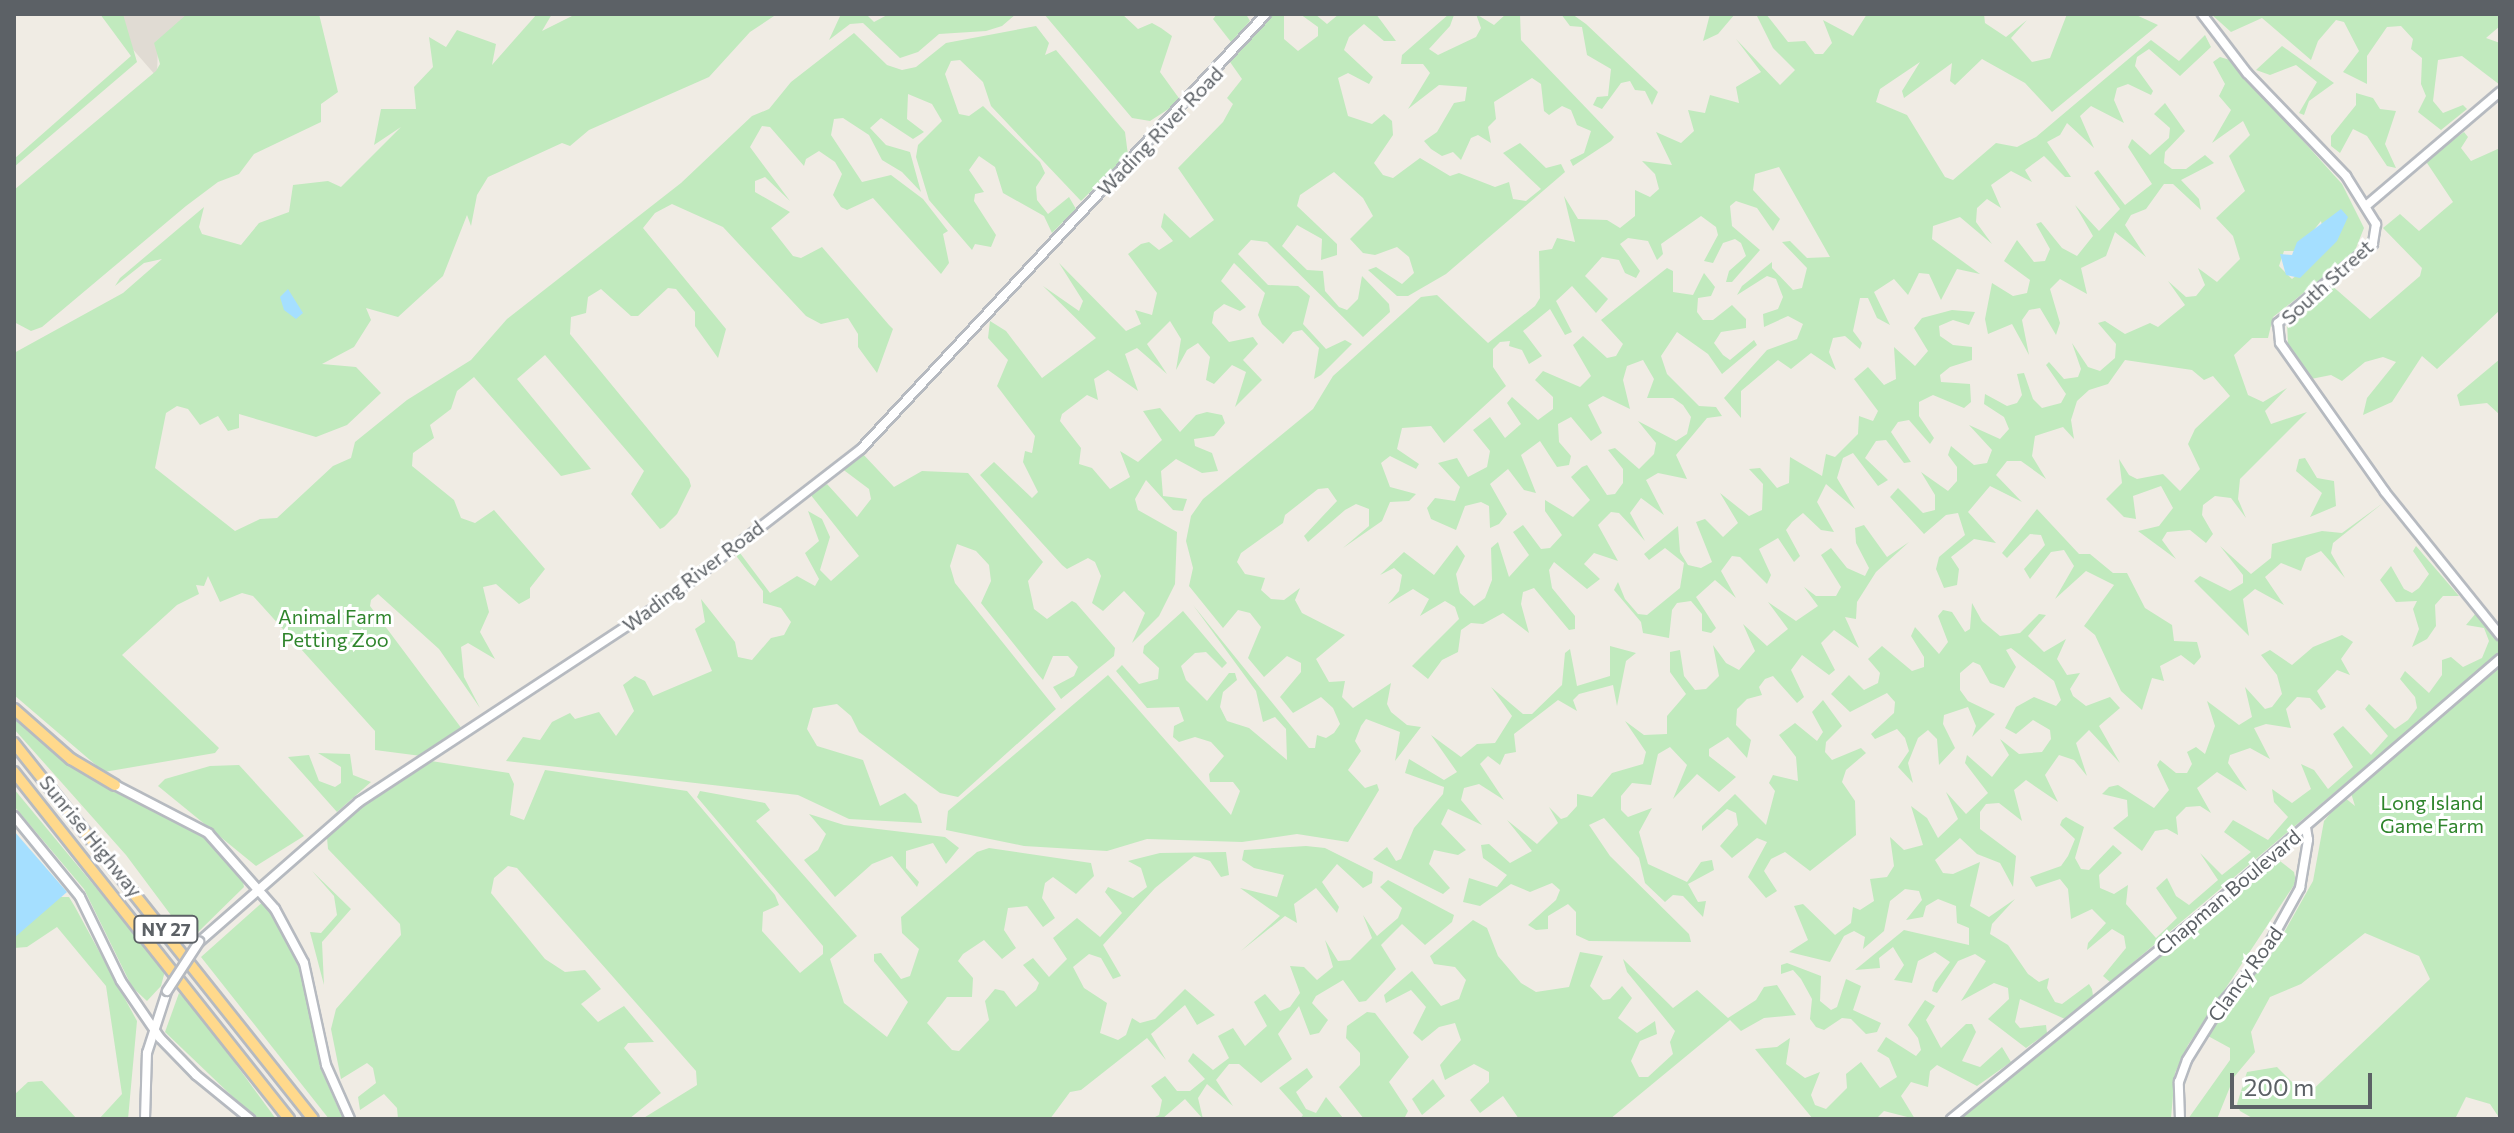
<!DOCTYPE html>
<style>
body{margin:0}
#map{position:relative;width:2514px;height:1133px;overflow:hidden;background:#f0ece4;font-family:Commissioner,sans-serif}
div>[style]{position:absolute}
.education>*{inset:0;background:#e0dbd3}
.green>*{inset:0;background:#c1eabe}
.water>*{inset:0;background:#a5dfff}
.roads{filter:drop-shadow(2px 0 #b6bac0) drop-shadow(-2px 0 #b6bac0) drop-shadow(0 2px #b6bac0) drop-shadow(0 -2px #b6bac0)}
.secondary>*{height:8px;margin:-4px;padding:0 4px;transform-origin:4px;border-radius:4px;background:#fff}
.highway>*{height:10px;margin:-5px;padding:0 5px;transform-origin:5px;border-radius:5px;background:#ffd98c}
.bridges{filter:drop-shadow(2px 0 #b6bac0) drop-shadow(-2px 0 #b6bac0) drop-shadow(0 2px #b6bac0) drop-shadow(0 -2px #b6bac0)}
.secondary-bridge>*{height:8px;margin:-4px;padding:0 4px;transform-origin:4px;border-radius:4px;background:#fff}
span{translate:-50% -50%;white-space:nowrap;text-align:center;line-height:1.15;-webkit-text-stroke:6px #fff;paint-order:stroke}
.shield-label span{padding:2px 6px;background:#fff;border:2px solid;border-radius:6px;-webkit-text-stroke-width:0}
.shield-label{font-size:18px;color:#5c6166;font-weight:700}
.street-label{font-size:20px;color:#5c6166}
.park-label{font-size:20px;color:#2f852c}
.frame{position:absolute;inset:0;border:16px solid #5c6166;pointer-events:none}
.scale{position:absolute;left:2230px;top:1073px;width:142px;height:36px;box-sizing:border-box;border:4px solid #5c6166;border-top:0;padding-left:10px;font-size:24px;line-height:28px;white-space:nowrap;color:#5c6166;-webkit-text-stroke:6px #fff;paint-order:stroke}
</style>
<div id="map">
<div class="education">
<div style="clip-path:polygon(102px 14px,189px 14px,158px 42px,157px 77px)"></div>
</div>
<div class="green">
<div style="clip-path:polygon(100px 14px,123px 14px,137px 62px,14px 167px,14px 159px,131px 56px)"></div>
<div style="clip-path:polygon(187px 14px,319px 14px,338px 92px,321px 104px,321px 122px,254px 154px,239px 174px,218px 182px,186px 206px,42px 327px,31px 331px,14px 322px,14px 190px,156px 71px,160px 64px,154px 43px)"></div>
<div style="clip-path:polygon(537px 14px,552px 14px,542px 31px,576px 14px,777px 14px,750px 32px,709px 77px,589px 130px,570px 146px,562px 143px,488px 177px,477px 195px,471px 226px,467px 215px,443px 276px,398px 317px,366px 308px,371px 320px,354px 347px,322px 364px,356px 367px,381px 393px,347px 425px,316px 437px,239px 414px,239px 428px,228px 431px,218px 416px,200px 425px,188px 409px,177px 406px,166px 413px,155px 468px,235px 531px,260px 519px,277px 518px,333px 466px,351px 458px,355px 442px,407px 400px,471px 360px,507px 319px,681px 183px,752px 116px,769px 109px,791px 82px,854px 33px,887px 65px,902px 70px,916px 67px,946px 43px,1036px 26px,1049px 43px,1045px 55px,1056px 50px,1125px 132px,1128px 155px,1081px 201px,991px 106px,983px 82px,960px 60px,951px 61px,945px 74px,959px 114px,969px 116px,983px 106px,1040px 162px,1045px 173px,1036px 187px,1037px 200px,1048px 214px,1069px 197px,1076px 209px,1052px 233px,1044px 216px,1003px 193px,995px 167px,979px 156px,969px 170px,984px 192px,975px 194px,974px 201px,996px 235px,991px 247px,975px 244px,972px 250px,929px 200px,916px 157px,918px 145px,942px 121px,932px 104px,908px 94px,907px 119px,924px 132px,913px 139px,881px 118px,870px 128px,886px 145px,910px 152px,921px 192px,902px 172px,882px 160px,869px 135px,843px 118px,834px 119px,831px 135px,862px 182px,891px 175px,923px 199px,948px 231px,943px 234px,949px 263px,941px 274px,873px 198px,847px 210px,841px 207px,833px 195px,842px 174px,835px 162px,819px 151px,806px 159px,804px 166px,770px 127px,762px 126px,750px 147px,790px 201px,765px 177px,755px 181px,755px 192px,790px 212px,771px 228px,793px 256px,801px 258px,822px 247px,889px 325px,893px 329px,877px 373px,858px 347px,858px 334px,848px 318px,821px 324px,806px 316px,723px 227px,672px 204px,655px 213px,643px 228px,726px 329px,718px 358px,695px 326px,695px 312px,676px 289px,668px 288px,638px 316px,631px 316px,601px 289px,588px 297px,586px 313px,571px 317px,570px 334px,689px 479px,691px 486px,677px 514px,664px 527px,660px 529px,631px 494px,644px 471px,545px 355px,517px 379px,591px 469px,561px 476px,474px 377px,457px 391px,451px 409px,430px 425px,434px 438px,413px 453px,412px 466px,454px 500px,461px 518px,475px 523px,494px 510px,545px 569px,530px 588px,530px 598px,519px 604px,496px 584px,483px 587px,489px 612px,480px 632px,495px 659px,468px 643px,461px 647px,464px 677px,480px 708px,439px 649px,378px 594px,371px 600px,370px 606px,465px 733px,429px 757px,375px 750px,375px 731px,253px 596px,242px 593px,220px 602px,208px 576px,204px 586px,196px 585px,199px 594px,177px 605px,122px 655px,219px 748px,215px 753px,104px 772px,14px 695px,14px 353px,123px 293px,162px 259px,144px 263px,115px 286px,120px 278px,204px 207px,199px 227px,202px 234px,241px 245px,259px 223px,289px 212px,293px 185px,328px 181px,341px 187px,401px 127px,374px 145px,381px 109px,416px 109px,414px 87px,433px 67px,429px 37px,446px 47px,457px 30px,496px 44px,492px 65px)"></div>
<div style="clip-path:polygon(841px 14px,866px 14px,874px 22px,889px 14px,1016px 14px,1002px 26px,986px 31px,939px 34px,918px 52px,900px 58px,863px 23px,850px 24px,829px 40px)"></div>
<div style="clip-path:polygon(1044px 14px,1122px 14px,1138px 29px,1152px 23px,1161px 28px,1172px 36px,1160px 72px,1181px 101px,1150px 121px,1132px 118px)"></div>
<div style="clip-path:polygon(1217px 14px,1246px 14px,1250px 21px,1231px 42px,1213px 19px)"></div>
<div style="clip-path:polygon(1273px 14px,1284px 14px,1284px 39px,1298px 51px,1318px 36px,1318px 27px,1300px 14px,1315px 14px,1327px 24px,1339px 14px,1376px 14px,1396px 41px,1384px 41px,1364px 24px,1349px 37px,1344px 50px,1373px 77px,1369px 84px,1348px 73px,1338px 78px,1348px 116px,1372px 124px,1384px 114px,1392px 121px,1393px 135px,1374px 163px,1383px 175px,1393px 178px,1420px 158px,1450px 176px,1459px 173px,1495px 187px,1509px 182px,1513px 199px,1526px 201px,1541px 189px,1503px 153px,1520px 143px,1546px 168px,1561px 164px,1565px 172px,1446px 274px,1408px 296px,1397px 296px,1368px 270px,1376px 267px,1402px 284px,1414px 273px,1409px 257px,1397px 247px,1375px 255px,1363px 253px,1350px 239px,1373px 216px,1363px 198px,1334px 172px,1300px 195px,1297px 206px,1337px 244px,1337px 255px,1321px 260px,1322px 239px,1297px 225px,1282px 246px,1307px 270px,1323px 271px,1325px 291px,1339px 307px,1347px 310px,1358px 299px,1362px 276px,1389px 304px,1390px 312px,1363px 337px,1267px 242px,1251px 240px,1238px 254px,1268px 285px,1298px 286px,1310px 296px,1303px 324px,1326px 349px,1345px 340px,1352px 344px,1321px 375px,1314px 379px,1319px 348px,1302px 330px,1293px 332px,1283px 344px,1262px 324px,1258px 315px,1265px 293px,1234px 263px,1221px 281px,1246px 307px,1240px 311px,1224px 304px,1214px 312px,1212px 323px,1229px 342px,1253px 337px,1258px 344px,1243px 360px,1262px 380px,1235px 407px,1246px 372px,1232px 365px,1214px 384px,1206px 380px,1210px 357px,1198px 343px,1187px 350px,1176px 370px,1181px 339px,1170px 321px,1147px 344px,1167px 374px,1137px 348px,1125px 354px,1138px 391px,1108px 370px,1094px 379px,1098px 400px,1087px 395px,1062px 414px,1060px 421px,1081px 448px,1079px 464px,1092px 468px,1110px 489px,1130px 477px,1120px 451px,1138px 462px,1162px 440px,1143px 411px,1160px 408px,1180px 432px,1196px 415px,1207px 412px,1222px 415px,1225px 423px,1214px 436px,1194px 439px,1195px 446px,1212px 453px,1218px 471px,1202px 473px,1176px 459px,1161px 471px,1163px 496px,1187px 499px,1183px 511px,1173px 510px,1146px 480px,1135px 499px,1138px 510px,1177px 532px,1175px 584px,1159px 616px,1132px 643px,1145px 613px,1124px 591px,1103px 611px,1092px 603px,1101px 576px,1095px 562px,1088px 558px,1067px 569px,1062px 565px,980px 475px,994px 462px,1032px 498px,1038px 492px,1023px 462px,1025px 451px,1032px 453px,1035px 436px,997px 386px,1008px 360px,988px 338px,990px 321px,1006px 331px,1042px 378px,1096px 338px,1043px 286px,1079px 311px,1083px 301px,1059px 263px,1126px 331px,1141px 324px,1135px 310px,1152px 315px,1157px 293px,1128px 254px,1141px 244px,1149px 242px,1159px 250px,1173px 241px,1161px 227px,1164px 213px,1190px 238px,1214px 220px,1178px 168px,1223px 122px,1233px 104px,1227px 98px,1242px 79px,1230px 62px)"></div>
<div style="clip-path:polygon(1449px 14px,1454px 15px,1450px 26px,1429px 49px,1438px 55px,1476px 37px,1481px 28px,1476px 14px,1494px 25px,1506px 14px,1520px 14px,1521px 40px,1614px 137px,1611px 141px,1573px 166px,1570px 160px,1584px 153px,1591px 131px,1577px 125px,1571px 110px,1562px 106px,1549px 115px,1544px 111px,1541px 84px,1532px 78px,1494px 102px,1496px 119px,1488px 127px,1491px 143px,1478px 135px,1471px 138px,1461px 160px,1453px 152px,1442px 156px,1431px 149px,1424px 141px,1437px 132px,1454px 103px,1465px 101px,1467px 87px,1439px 85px,1408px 109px,1430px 73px,1423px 64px,1401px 64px,1402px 55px)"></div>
<div style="clip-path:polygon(1561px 14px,1572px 14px,1586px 24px,1658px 92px,1652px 105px,1645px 91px,1635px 90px,1630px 81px,1621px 83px,1602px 109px,1593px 105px,1597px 97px,1608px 96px,1611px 69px,1587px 55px,1582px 27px,1570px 26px)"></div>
<div style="clip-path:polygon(1710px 14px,1735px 14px,1718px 34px,1703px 41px)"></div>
<div style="clip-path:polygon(1756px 14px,1766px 14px,1788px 42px,1805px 41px,1815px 54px,1823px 54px,1832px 43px,1823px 20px,1853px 36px,1867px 14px,1984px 14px,1985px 23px,2006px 37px,2027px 20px,2011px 38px,2032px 62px,2050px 58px,2067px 14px,2134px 14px,2158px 25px,2052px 112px,2025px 83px,1982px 59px,1955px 85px,1950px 81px,1952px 63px,1904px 98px,1902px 91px,1920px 62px,1880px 89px,1876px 102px,1907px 115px,1945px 177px,1953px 180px,1996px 143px,2017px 147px,2036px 137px,2151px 40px,2179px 61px,2205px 35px,2211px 47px,2180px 76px,2149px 49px,2137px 57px,2135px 66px,2153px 91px,2151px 95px,2128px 84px,2117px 88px,2114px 100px,2124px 123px,2091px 106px,2080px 116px,2094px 148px,2067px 123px,2060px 135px,2047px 142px,2071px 177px,2065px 177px,2044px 156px,2025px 170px,2032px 182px,2011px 171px,1991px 185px,2001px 208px,1987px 199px,1977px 208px,1976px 222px,1992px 244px,1960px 217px,1933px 226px,1932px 239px,1980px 274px,1957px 269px,1941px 300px,1929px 274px,1919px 273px,1908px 295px,1894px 279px,1874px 292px,1890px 325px,1877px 318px,1868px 298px,1860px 298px,1853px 331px,1862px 343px,1860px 349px,1845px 336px,1833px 338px,1829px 352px,1836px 370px,1811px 353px,1791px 369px,1778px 360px,1741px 391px,1741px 418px,1724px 398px,1767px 350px,1797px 339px,1803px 324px,1788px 316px,1764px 327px,1763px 314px,1778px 309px,1783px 297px,1776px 279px,1767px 276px,1737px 295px,1742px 286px,1772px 262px,1772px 268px,1793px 290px,1802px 288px,1807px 268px,1782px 242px,1790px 241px,1807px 258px,1830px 257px,1779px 167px,1755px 174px,1753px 190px,1780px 219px,1773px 231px,1757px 208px,1736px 201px,1730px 206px,1732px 226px,1760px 250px,1732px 282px,1726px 282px,1729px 271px,1746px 256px,1741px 243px,1735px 239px,1723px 243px,1713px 263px,1704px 261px,1718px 235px,1716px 227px,1701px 216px,1661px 244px,1663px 254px,1657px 260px,1648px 241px,1628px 238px,1620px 244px,1640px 271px,1636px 278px,1625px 273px,1619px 260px,1602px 257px,1585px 276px,1608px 299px,1596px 313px,1572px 286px,1556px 301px,1572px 332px,1565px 335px,1550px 309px,1523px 331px,1542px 356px,1529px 364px,1522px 350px,1509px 346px,1510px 341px,1500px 342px,1493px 349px,1493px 367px,1506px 386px,1444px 443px,1431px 426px,1402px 428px,1397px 449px,1419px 464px,1416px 469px,1390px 456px,1381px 463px,1390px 487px,1416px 494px,1409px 501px,1390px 502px,1382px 521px,1343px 548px,1369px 526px,1369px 509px,1356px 504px,1345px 510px,1308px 542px,1304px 536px,1337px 501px,1328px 488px,1318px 489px,1285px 515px,1283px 523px,1241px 553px,1237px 562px,1245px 574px,1265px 578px,1261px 590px,1271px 599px,1284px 600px,1300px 588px,1295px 600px,1302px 613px,1345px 635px,1316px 659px,1329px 682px,1345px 681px,1342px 697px,1353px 708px,1391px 683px,1387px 704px,1391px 712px,1407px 725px,1421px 727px,1395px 761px,1400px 732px,1366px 719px,1361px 726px,1355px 741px,1361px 751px,1348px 770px,1365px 788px,1377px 784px,1379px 790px,1348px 842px,1297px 834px,1242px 842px,1147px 839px,1107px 851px,1024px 846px,946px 830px,948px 811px,1108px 675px,1231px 815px,1240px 791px,1233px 782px,1210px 782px,1209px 774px,1224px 756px,1211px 742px,1195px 737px,1179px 742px,1173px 737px,1174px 726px,1184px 721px,1179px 707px,1147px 708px,1116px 671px,1122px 665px,1139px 684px,1158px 679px,1159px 668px,1143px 653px,1144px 646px,1183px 611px,1227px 663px,1222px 668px,1206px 652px,1195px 653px,1181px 666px,1186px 680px,1207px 701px,1229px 673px,1235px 673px,1237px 680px,1223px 692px,1220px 707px,1227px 721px,1249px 728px,1287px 760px,1286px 729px,1275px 717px,1263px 722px,1256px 691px,1193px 605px,1309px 748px,1315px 748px,1317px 735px,1326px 738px,1334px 733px,1340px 724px,1333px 708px,1321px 697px,1293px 713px,1280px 697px,1301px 672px,1301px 663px,1287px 656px,1264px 677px,1248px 658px,1261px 627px,1250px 613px,1238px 610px,1223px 628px,1189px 586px,1193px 568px,1186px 541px,1191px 516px,1203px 499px,1313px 409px,1333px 376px,1421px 297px,1437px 295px,1488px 343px,1535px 306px,1540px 298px,1539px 251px,1552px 249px,1557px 238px,1575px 242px,1564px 196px,1578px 219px,1607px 220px,1620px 228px,1635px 216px,1635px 190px,1650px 197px,1659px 189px,1655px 174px,1642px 161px,1672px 165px,1656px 132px,1681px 143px,1694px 131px,1688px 110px,1705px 113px,1710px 95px,1739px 103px,1736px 87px,1761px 72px,1736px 39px,1780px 85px,1795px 70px,1773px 48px)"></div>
<div style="clip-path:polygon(2211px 14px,2500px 14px,2500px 26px,2486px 38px,2500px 43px,2500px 85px,2462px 56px,2438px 60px,2433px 101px,2443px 113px,2463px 105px,2467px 109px,2441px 130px,2418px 112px,2426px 96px,2421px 84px,2422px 58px,2411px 49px,2413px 39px,2401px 26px,2387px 27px,2367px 56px,2367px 84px,2343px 72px,2359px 51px,2344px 22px,2336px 20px,2318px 41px,2311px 60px,2262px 18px,2231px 32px)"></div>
<div style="clip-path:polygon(2282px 46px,2334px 83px,2309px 101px,2304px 115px,2299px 113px,2317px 82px,2296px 65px,2270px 75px,2256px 70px)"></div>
<div style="clip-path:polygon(evenodd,2220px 57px,2230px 60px,2342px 184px,2364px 228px,2354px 253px,2273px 317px,2268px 338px,2252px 338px,2234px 355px,2248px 395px,2263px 402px,2287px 388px,2265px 411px,2271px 424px,2307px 412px,2240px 479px,2238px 499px,2246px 518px,2231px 498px,2215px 496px,2203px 505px,2202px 515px,2213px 534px,2206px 543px,2190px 530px,2167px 532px,2162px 540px,2176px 559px,2138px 531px,2159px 526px,2173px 508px,2161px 486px,2133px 496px,2136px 519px,2124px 517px,2106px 499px,2122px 483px,2119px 459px,2129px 475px,2137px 479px,2163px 474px,2180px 491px,2200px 469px,2188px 444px,2195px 429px,2230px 396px,2213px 376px,2204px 380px,2192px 370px,2125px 360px,2108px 384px,2089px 390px,2077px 401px,2071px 420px,2074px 439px,2063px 427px,2035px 436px,2032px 456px,2046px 479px,2021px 461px,2007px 461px,1996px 475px,2022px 502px,1990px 486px,1968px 512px,1996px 543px,1974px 539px,1951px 557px,1959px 569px,1957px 585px,1944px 588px,1936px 569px,1939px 557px,1965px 535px,1958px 513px,1946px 515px,1924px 534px,1890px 497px,1898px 488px,1923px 513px,1935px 510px,1935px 495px,1921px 472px,1948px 491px,1957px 481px,1957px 467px,1948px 455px,1951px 446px,1974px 465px,1987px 463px,1992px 450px,1969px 425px,2000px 439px,2009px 429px,2004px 417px,1984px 404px,1985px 394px,2007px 406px,2017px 403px,2022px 395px,2017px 374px,2024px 373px,2033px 399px,2042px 408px,2061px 403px,2066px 394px,2046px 365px,2049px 362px,2064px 379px,2078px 377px,2081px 369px,2072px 343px,2088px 367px,2100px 371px,2115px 358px,2116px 344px,2098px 323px,2105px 321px,2125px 334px,2150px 323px,2158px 327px,2185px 305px,2168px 281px,2186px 297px,2196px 296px,2205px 285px,2198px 268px,2217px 282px,2240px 259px,2233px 236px,2216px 218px,2245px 191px,2229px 156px,2250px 135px,2243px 121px,2212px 143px,2231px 110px,2219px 96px,2225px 84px,2213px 62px,2220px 57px,2321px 221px,2327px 250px,2292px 279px,2279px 266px,2284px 251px,2297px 251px,2321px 221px)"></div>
<div style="clip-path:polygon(2356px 93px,2373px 98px,2380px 109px,2396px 111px,2385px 144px,2396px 168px,2387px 166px,2367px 136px,2353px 129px,2340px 153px,2331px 146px,2331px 136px,2356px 105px)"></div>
<div style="clip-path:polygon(2165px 103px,2185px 131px,2165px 152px,2164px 163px,2172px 169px,2186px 169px,2205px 155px,2214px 163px,2181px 180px,2199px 199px,2201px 210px,2173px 184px,2164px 184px,2146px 209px,2131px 215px,2125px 225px,2146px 257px,2115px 232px,2106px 256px,2081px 268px,2087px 294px,2060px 279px,2050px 289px,2060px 323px,2056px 335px,2040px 308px,2029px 310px,2022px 320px,2029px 355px,2012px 324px,1988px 334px,1985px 319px,1992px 283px,2013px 296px,2027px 293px,2030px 280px,2004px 261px,2017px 240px,2034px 262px,2045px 261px,2050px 249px,2036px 224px,2041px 222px,2062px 248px,2077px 256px,2093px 236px,2075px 205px,2099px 231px,2120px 209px,2094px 173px,2098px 170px,2125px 205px,2152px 184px,2128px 147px,2132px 139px,2150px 155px,2169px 138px,2170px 128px,2154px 114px)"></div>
<div style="clip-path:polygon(2464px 132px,2468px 137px,2461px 148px,2471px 161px,2500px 148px,2500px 310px,2437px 369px,2422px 356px,2392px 402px,2363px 415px,2367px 398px,2396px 362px,2383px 357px,2365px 362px,2342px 381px,2331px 375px,2311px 379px,2288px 345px,2287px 321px,2330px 284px,2370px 319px,2420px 276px,2422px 268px,2383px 228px,2400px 214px,2419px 231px,2453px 202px,2425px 160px)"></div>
<div style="clip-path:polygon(1667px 268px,1673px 271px,1673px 292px,1693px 295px,1704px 273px,1715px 287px,1711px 296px,1698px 298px,1697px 312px,1703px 320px,1713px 320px,1732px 305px,1746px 319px,1746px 328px,1721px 332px,1714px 343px,1723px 355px,1730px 360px,1754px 340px,1757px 345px,1722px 374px,1708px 354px,1677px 332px,1661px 356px,1667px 374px,1699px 406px,1716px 407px,1722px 416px,1707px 418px,1676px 455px,1687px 479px,1658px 473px,1646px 480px,1664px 515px,1641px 498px,1630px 513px,1645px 541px,1619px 513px,1611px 512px,1598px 525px,1618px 561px,1594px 553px,1584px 564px,1600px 579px,1587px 589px,1554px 562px,1549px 570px,1552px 588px,1575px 616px,1575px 629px,1569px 630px,1534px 588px,1523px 592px,1521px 604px,1529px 633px,1503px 613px,1483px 624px,1471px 623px,1461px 630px,1458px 652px,1442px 660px,1428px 679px,1412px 666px,1459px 619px,1455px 607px,1445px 601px,1420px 616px,1429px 599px,1413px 589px,1388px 604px,1399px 591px,1402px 575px,1394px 568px,1380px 575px,1404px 552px,1434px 575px,1457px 545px,1465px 556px,1456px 574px,1460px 593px,1474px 606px,1485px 598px,1492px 580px,1491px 548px,1498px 542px,1509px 577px,1529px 555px,1513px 532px,1523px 525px,1541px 549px,1550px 548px,1562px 535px,1545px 511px,1545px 500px,1573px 517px,1590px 500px,1571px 477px,1582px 467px,1587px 465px,1607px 495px,1615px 494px,1623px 483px,1623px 469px,1608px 450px,1615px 448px,1639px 469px,1654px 454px,1656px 443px,1638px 421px,1676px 441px,1687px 434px,1691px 417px,1683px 405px,1673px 398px,1647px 398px,1654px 379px,1643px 360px,1627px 366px,1623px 380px,1630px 409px,1603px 396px,1588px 405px,1602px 433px,1591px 441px,1571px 417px,1558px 424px,1559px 442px,1571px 456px,1569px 465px,1557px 467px,1540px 441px,1521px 455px,1536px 493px,1524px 490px,1508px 469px,1490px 484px,1507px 514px,1499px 524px,1490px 528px,1489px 506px,1481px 502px,1465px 506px,1456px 530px,1431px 519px,1427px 508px,1435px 498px,1455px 501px,1460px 487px,1438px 463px,1457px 458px,1468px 477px,1487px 467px,1490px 451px,1473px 430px,1490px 417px,1505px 438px,1521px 424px,1507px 403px,1512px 397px,1538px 420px,1553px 409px,1553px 397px,1535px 380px,1543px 371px,1580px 387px,1591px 376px,1573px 345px,1583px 336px,1607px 358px,1616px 356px,1623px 344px,1601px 320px)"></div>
<div style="clip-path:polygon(1952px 310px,1975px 312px,1969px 325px,1953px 320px,1939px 326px,1940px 336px,1953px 345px,1972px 347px,1972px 360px,1950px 367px,1940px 375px,1941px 382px,1970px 384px,1971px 402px,1964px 408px,1933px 395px,1919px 402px,1919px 416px,1934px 438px,1930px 444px,1909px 420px,1898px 422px,1891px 432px,1911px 462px,1904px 463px,1886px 440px,1876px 441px,1865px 458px,1888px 480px,1878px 486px,1853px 453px,1843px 458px,1837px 478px,1855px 509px,1826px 484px,1817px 502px,1834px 532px,1821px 530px,1803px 513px,1792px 522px,1786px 530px,1800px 556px,1794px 562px,1778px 538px,1759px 549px,1771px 575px,1767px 584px,1740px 557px,1732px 556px,1721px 571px,1736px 598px,1715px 580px,1696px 597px,1716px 628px,1711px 633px,1702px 631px,1702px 614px,1691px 601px,1677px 603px,1672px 610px,1669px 638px,1643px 633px,1641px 622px,1614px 590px,1618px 582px,1625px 599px,1638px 614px,1647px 615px,1680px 588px,1684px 563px,1665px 548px,1649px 560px,1644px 554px,1678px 526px,1680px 552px,1688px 565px,1701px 568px,1712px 562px,1696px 522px,1705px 519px,1723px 537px,1738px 523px,1720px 493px,1749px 516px,1762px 510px,1763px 484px,1749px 469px,1760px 468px,1777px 488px,1789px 483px,1790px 457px,1822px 476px,1826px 454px,1835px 457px,1858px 434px,1859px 416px,1873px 421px,1878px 411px,1854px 379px,1868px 367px,1884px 385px,1896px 379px,1894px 347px,1915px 366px,1928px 351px,1914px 328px,1922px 318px)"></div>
<div style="clip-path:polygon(2500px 359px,2500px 415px,2487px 403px,2460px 406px,2457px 395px)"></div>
<div style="clip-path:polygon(861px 452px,894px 487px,922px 471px,968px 473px,1043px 562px,1028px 581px,1034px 609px,1047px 619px,1072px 601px,1076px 603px,1115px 648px,1114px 656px,1061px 699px,1053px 687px,1074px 676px,1078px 667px,1068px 656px,1053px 656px,1043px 680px,1037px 673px,981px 603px,991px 581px,989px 565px,976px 551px,957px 544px,950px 566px,955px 583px,1056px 709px,958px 797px,940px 793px,859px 732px,851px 716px,837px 704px,813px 708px,807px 729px,817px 746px,863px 760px,880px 806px,905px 793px,917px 805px,922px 823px,849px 819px,798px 795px,506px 761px,523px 737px,540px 740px,552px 722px,570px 713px,575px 719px,599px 712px,616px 736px,634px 711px,623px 685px,635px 676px,645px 681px,653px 696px,712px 671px,695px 629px,705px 622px,701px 599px,735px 642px,738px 657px,752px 660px,771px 638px,784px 635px,791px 622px,781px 608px,763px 603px,763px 591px,737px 557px,737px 549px,770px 593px,797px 576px,815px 586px,819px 579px,805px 553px,819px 541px,808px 511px,822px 519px,830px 537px,820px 570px,831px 581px,859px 556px,810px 494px,827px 484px,857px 517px,871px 499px,869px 489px,841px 468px)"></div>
<div style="clip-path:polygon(2305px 458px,2317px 478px,2334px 481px,2336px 506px,2310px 517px,2322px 493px,2296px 471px,2299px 459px)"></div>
<div style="clip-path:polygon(2383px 503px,2333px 543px,2331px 553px,2345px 578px,2321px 551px,2306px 558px,2301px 571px,2281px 563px,2265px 577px,2284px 605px,2255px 589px,2243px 599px,2249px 636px,2194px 581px,2200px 576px,2230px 591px,2243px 583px,2243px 575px,2220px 546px,2251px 574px,2271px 558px,2272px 544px,2322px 531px,2342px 533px)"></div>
<div style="clip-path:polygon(2037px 509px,2079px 554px,2090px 554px,2113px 573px,2127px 573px,2145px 608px,2172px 625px,2174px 641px,2197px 642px,2201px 657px,2194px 665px,2181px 655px,2160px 666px,2164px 681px,2152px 678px,2142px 710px,2121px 691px,2095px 635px,2084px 626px,2114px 585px,2086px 571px,2055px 599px,2074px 566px,2064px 550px,2051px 552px,2030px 579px,2024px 569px,2045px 545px,2041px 535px,2030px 534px,2007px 558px,2002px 553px)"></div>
<div style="clip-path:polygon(1864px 525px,1887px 557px,1909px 542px,1876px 572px,1857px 602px,1856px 619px,1845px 617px,1859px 648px,1834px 630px,1821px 643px,1835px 670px,1829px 675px,1802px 655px,1791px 670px,1804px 697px,1797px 703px,1773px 676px,1765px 679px,1759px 687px,1762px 695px,1747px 699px,1737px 709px,1736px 725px,1751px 740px,1747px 758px,1728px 737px,1709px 749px,1709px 756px,1736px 777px,1719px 792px,1697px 774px,1673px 799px,1687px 765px,1670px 747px,1658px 754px,1651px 785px,1632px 783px,1621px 796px,1621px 810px,1628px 817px,1652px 808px,1639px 832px,1648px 864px,1687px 882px,1701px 862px,1712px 860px,1714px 870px,1688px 884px,1698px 902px,1706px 901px,1703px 917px,1683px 896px,1673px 895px,1665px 902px,1645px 883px,1639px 858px,1604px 818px,1589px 825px,1610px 856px,1689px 934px,1691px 942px,1589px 941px,1576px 935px,1576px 912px,1568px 904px,1548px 916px,1548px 929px,1536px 930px,1528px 925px,1556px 900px,1560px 890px,1552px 883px,1530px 892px,1511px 884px,1480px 906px,1463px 902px,1469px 878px,1497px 887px,1507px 875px,1483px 858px,1481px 845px,1489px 844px,1510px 863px,1532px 851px,1507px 820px,1537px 844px,1558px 823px,1549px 807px,1561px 819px,1567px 817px,1577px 806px,1577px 794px,1592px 797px,1612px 773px,1643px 764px,1646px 752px,1625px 721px,1644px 735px,1667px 734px,1667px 716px,1686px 694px,1670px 672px,1670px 652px,1680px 650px,1684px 676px,1695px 690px,1706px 689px,1719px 676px,1713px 645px,1726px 663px,1739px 670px,1755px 651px,1743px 624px,1767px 646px,1788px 629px,1768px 602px,1796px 621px,1818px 606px,1804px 587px,1816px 596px,1836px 596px,1841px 587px,1821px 555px,1831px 548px,1847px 568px,1865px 576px,1869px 568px,1856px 543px,1855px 528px)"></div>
<div style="clip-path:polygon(2416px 546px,2459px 596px,2443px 596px,2435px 605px,2436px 626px,2427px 639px,2412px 647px,2419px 629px,2413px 609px,2417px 601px,2396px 602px,2380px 580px,2391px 566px,2404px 589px,2412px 593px,2419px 588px,2429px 574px,2413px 551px)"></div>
<div style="clip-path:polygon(1972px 603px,1982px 621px,2000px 636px,2020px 633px,2039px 614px,2046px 615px,2028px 636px,2044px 652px,2066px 639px,2057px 659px,2067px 675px,2080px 673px,2070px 689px,2073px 696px,2086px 706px,2110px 697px,2120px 708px,2099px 726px,2120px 763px,2089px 730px,2076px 743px,2087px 776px,2074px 760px,2059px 755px,2045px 775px,2058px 802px,2026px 780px,2014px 790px,2022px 821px,1999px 803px,1986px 804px,1980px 812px,1980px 829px,2016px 856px,2013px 887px,2000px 863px,1977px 854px,1960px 838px,1935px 860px,1943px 873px,1953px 874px,1980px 862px,1970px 906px,1989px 917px,2015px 899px,1992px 924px,1990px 934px,2008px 945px,2028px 974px,2039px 982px,2049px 978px,2047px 988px,2055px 1002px,2062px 1004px,2089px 984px,2092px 989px,2093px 996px,2065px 1019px,2020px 999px,2015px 1022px,2020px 1028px,2046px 1025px,2047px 1033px,2026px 1048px,1988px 1019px,2009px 999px,2008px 988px,1994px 983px,1961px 1001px,1986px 961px,1975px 954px,1958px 961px,1937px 993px,1932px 991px,1935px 982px,1950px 962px,1935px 952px,1918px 961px,1912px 983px,1894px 980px,1904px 965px,1893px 947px,1879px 958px,1880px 968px,1855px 970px,1904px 930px,1969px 945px,1969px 928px,1957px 923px,1956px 906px,1938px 899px,1926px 906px,1923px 917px,1906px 920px,1922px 900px,1919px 891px,1905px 889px,1890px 901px,1884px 931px,1863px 949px,1865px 937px,1854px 931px,1844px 936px,1830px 962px,1789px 952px,1808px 940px,1794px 906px,1803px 904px,1835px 935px,1851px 923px,1853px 907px,1860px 910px,1874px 901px,1870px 879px,1887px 877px,1894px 866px,1890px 837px,1904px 850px,1923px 845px,1911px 806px,1927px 818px,1938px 838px,1958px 819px,1946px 792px,1966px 814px,1988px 793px,1965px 763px,1967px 755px,1992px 777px,2009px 755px,2000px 739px,2019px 754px,2042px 752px,2051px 739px,2050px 730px,2033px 720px,2016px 734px,2005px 728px,2016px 707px,2034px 697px,2056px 706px,2061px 700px,2054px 681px,2011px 648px,2006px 650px,2016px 667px,2004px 688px,1990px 683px,1980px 665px,1973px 662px,1960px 673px,1960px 690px,1968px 701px,1995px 714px,1972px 737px,1976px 726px,1968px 707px,1944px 715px,1943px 724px,1955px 748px,1939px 765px,1937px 739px,1928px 730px,1918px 738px,1908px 763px,1913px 783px,1898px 767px,1909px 751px,1905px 738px,1897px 729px,1875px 739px,1871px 734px,1894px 713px,1895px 702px,1887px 693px,1850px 712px,1831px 694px,1849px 675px,1864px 690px,1878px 683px,1880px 673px,1868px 659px,1882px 646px,1912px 671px,1924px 667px,1924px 657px,1911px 636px,1915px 627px,1939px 654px,1948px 642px,1938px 616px,1943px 610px,1952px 612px,1965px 632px,1970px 629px)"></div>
<div style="clip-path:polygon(2476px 613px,2500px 640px,2500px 653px,2110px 982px,2103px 976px,2126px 948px,2124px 936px,2112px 929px,2087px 950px,2088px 943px,2106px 923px,2092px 909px,2071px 919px,2068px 889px,2060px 879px,2036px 887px,2030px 877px,2061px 866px,2068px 856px,2075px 839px,2060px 825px,2062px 820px,2066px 817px,2084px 827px,2075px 858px,2081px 869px,2089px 870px,2113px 845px,2122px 853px,2099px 875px,2100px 888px,2114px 894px,2128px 885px,2126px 904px,2156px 938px,2177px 918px,2156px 888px,2167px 878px,2176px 896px,2189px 905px,2218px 880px,2200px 853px,2222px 875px,2251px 852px,2224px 832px,2233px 820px,2268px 840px,2288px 817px,2274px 802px,2272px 789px,2292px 803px,2311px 789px,2301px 764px,2314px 770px,2328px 789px,2353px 767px,2333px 734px,2343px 726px,2371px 755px,2388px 736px,2365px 709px,2369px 704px,2395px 729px,2408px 720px,2417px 708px,2415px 697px,2400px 679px,2405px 671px,2429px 693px,2442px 675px,2442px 660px,2451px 657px,2463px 667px,2482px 658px,2489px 641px,2484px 628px,2466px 625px)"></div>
<div style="clip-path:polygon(2342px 635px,2353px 642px,2341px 659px,2350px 675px,2337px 670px,2317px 691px,2326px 707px,2321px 710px,2310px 698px,2297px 697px,2286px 709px,2291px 728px,2266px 724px,2254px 728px,2270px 759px,2250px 748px,2230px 755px,2228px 763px,2247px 791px,2217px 772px,2197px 788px,2211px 813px,2200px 806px,2186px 807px,2176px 817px,2178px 835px,2167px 829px,2155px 831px,2142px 851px,2113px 828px,2128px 816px,2127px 800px,2102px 794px,2109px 787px,2118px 785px,2154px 808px,2169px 790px,2157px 765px,2160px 760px,2176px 773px,2187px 773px,2192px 764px,2187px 752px,2196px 747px,2205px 754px,2215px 726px,2207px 701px,2239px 725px,2252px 717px,2245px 687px,2265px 709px,2272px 707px,2282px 694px,2277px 675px,2261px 655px,2270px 650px,2292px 665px,2313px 647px)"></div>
<div style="clip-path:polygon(1610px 646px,1636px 653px,1626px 661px,1617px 706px,1613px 685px,1579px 694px,1573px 700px,1577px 711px,1558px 700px,1514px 734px,1516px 752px,1505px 754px,1500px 765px,1488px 756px,1480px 764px,1504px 800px,1479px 784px,1464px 788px,1461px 800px,1482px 825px,1448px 809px,1441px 824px,1466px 850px,1458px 855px,1434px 850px,1429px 864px,1450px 888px,1443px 894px,1373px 859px,1387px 847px,1396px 861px,1401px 859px,1414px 828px,1443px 794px,1444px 787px,1405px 773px,1409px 759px,1444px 780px,1457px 772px,1431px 735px,1461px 757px,1477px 744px,1495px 743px,1512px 716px,1491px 687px,1523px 714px,1532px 714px,1562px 685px,1565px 653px,1570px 649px,1577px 686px,1610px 676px)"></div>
<div style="clip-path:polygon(2500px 664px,2500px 1119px,2490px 1104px,2466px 1097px,2455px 1119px,2254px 1119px,2240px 1111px,2237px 1104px,2247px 1072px,2277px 1067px,2306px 1096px,2430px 979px,2419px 956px,2365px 933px,2301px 984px,2270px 997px,2251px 1032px,2255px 1052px,2234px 1077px,2217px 1119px,2188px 1119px,2230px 1060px,2230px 1048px,2208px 1036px,2211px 1027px,2277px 945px,2313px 881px,2324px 821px,2344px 797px,2355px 806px,2351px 793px)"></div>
<div style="clip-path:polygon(1823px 700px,1842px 726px,1826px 742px,1825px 752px,1832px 760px,1861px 748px,1866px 753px,1846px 770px,1842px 782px,1855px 801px,1856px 835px,1810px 871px,1785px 852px,1771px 859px,1764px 871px,1777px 891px,1766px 898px,1748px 877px,1767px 842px,1757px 838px,1732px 858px,1720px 846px,1738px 825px,1736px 813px,1727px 809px,1702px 831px,1702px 826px,1735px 794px,1766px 825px,1775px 791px,1769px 783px,1773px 775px,1798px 781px,1796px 757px,1779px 735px,1795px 723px,1817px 741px,1823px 732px,1812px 712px)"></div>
<div style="clip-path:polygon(14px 718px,113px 791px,198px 830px,242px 876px,244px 887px,192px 938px,185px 934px,126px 855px,14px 729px)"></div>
<div style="clip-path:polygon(318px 753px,350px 754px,353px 775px,371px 782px,337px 812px,288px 757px,309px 755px,319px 781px,335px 787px,341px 783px,341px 767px)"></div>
<div style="clip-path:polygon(431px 761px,509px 773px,514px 784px,510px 815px,524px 820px,545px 770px,687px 791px,775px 895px,779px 905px,763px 912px,762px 931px,800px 973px,823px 954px,823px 946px,697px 797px,700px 791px,765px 803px,770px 810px,756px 821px,857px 936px,830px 959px,844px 1003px,887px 1037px,908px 1002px,874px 961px,874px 954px,881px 953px,901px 979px,910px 976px,919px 949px,902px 933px,901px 917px,977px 852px,989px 848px,1091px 863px,1094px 876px,1076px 894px,1053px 877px,1045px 883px,1042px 898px,1055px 918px,1043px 927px,1027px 906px,1008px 908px,1004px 930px,1016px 948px,1002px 959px,984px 940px,963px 954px,958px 961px,973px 978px,972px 997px,947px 997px,927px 1023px,952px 1050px,959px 1051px,989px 1020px,985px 1001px,995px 989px,1004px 991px,1016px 1007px,1036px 990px,1039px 983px,1023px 965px,1033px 958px,1049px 977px,1067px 959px,1053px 938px,1077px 918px,1100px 937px,1122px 913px,1105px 892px,1108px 887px,1133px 898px,1147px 887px,1141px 868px,1128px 861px,1160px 853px,1226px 852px,1229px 875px,1221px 877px,1210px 861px,1194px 856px,1155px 888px,1103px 945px,1121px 976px,1113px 979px,1101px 958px,1089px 954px,1073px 967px,1084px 988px,1107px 1003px,1100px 1033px,1118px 1040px,1126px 1035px,1132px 1018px,1140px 1023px,1155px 1019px,1185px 989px,1215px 1015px,1197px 1025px,1185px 1005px,1151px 1034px,1166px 1060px,1147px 1038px,1081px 1090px,1070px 1092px,1050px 1119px,642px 1119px,697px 1085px,696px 1071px,517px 868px,508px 866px,494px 878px,491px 893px,545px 959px,565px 972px,585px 970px,601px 989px,581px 1004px,598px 1022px,624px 1006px,654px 1042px,628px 1043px,624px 1048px,661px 1093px,629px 1119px,398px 1119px,397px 1108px,384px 1094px,360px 1110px,358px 1097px,376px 1083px,373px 1068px,367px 1063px,341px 1079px,331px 1029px,336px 1009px,401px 935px,400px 924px,328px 849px,327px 838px,357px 809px)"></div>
<div style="clip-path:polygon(239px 765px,304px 836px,256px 866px,158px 786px,165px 779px,210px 766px)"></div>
<div style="clip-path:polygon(14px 789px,165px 971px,161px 986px,147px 1001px,132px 987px,84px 889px,14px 806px)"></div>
<div style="clip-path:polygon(809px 814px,844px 825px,945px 837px,959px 848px,946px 864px,933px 843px,906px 851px,906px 868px,919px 882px,917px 887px,892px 856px,872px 864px,835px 897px,804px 860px,818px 850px,826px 834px)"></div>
<div style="clip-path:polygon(1306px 846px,1325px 848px,1373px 872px,1372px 883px,1363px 888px,1337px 864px,1322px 882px,1339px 907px,1337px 913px,1316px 888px,1294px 904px,1297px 923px,1285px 916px,1241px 951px,1280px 916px,1240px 888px,1277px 897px,1284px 875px,1254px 868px,1242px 860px,1244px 850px)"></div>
<div style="clip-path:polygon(2276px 858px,2294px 872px,2296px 882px,2188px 1045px,2175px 1073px,2171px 1118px,1959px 1119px)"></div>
<div style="clip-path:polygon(312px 871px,351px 909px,322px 942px,324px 985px,310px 932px,321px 933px,337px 915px,334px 896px)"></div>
<div style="clip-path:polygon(1388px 880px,1454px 915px,1452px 922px,1425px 945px,1402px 924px,1381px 945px,1396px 969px,1366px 1001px,1359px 1002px,1343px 980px,1316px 996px,1312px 1003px,1328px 1020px,1319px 1033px,1310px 1035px,1299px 1006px,1278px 1034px,1292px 1059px,1261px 1083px,1239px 1064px,1229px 1064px,1216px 1080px,1233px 1106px,1207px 1084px,1198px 1098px,1203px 1119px,1185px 1099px,1162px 1119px,1151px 1119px,1159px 1115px,1162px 1100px,1151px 1086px,1165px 1076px,1177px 1091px,1190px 1091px,1205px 1079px,1188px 1061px,1193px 1053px,1213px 1070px,1229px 1058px,1218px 1036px,1233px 1028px,1245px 1046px,1267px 1026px,1254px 1002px,1265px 994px,1280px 1011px,1290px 1007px,1300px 993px,1290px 966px,1304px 967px,1317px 980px,1333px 967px,1325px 940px,1338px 961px,1350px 960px,1372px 938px,1363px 915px,1377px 936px,1398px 918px,1402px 908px,1380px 887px)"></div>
<div style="clip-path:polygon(55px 897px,69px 897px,75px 907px,137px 1021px,128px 1119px,99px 1119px,122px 1094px,106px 986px,57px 927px,27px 947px,14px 948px,14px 915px)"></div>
<div style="clip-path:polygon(265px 900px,300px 963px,320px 1067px,343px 1119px,329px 1119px,201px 957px)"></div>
<div style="clip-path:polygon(1473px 920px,1487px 928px,1498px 956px,1521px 983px,1536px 992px,1569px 987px,1580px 952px,1603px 956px,1590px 986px,1603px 1000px,1610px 999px,1622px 986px,1632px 998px,1618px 1018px,1637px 1033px,1655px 1021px,1657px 1034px,1640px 1041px,1631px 1061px,1639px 1077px,1648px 1077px,1673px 1054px,1670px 1042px,1675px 1031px,1627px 972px,1623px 959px,1673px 1008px,1697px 990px,1728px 1018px,1756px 1000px,1764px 987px,1777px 985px,1796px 1015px,1764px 1018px,1741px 1031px,1730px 1020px,1610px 1119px,1519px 1119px,1503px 1096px,1480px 1113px,1470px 1100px,1489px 1082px,1489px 1072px,1474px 1064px,1445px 1080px,1440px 1065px,1461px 1040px,1455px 1023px,1439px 1027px,1422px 1041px,1413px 1033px,1426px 1007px,1411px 990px,1386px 1003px,1384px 995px,1412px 971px,1441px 1006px,1459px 999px,1466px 980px,1455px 967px,1434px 964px,1430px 956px)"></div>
<div style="clip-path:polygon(1787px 963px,1821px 976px,1820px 1001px,1831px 1010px,1837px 1007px,1846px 979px,1861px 986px,1853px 1010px,1881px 1023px,1877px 1032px,1866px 1034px,1851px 1019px,1842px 1018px,1824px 1030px,1816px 1027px,1810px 1019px,1812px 999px,1801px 979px,1793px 970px,1781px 974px,1781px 965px)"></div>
<div style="clip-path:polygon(179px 993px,197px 1011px,276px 1119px,256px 1119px,165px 1032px)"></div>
<div style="clip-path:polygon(1925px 1000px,1935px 1006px,1926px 1020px,1941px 1048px,1966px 1024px,1972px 1024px,1976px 1032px,1962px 1061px,1980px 1067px,2002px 1047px,2011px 1062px,1977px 1086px,1937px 1065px,1930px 1071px,1928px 1087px,1911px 1082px,1901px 1096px,1915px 1119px,1884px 1111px,1876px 1119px,1813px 1119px,1755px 1049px,1777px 1047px,1790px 1038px,1786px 1064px,1805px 1078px,1820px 1072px,1811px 1095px,1815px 1105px,1826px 1109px,1847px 1088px,1846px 1074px,1861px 1062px,1880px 1088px,1897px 1077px,1889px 1058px,1877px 1051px,1886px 1037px,1916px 1056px,1921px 1050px,1918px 1038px,1908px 1025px)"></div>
<div style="clip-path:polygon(1367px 1012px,1375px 1013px,1409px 1057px,1389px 1082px,1408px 1111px,1404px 1119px,1364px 1119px,1339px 1087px,1360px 1065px,1360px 1053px,1346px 1038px,1347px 1026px)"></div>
<div style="clip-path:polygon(1307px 1068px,1313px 1077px,1296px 1092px,1306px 1109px,1316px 1113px,1326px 1097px,1343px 1118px,1300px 1119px,1303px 1115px,1279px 1088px)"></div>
<div style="clip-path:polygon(1433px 1079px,1445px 1096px,1422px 1115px,1412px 1099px)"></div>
<div style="clip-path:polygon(42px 1081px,77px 1119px,14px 1119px,14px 1095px,28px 1082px)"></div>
</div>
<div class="water">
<div style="clip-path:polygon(2341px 209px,2348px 217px,2337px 241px,2300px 278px,2286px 275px,2280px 254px,2292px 255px,2297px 242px)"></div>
<div style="clip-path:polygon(288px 289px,303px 313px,296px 319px,284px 310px,280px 297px)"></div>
<div style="clip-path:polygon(14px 831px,67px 892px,14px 938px)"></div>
</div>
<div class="roads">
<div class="secondary">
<div style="left:2202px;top:14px;width:74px;rotate:52.7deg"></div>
<div style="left:2247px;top:73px;width:143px;rotate:46.1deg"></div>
<div style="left:2346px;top:176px;width:57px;rotate:58deg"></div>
<div style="left:2376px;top:224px;width:20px;rotate:99deg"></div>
<div style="left:2373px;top:244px;width:124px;rotate:140.3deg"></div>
<div style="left:2278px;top:323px;width:20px;rotate:84deg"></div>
<div style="left:2280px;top:343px;width:182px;rotate:54.8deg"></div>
<div style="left:2385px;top:492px;width:184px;rotate:51.2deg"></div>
<div style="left:2367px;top:205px;width:175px;rotate:-40.4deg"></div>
<div style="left:115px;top:785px;width:105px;rotate:27.3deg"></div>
<div style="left:208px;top:833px;width:101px;rotate:48.6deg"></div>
<div style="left:275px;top:909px;width:61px;rotate:61.8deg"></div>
<div style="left:304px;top:963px;width:104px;rotate:77.8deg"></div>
<div style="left:326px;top:1065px;width:59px;rotate:66deg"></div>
<div style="left:14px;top:816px;width:104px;rotate:50.8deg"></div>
<div style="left:80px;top:897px;width:93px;rotate:64deg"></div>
<div style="left:121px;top:981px;width:69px;rotate:55.6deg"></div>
<div style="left:160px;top:1038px;width:52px;rotate:45.8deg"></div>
<div style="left:196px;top:1075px;width:70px;rotate:39.2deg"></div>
<div style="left:199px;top:942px;width:213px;rotate:-41.2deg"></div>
<div style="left:359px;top:802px;width:366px;rotate:-33.3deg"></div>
<div style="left:665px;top:601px;width:248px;rotate:-37.8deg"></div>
<div style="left:861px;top:449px;width:594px;rotate:-47.05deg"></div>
<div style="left:145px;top:1119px;width:66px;rotate:-88.3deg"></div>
<div style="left:147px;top:1053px;width:65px;rotate:-72.1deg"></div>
<div style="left:1951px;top:1119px;width:331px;rotate:-39.1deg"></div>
<div style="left:2208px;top:910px;width:385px;rotate:-40.7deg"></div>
<div style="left:2180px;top:1119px;width:37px;rotate:-92deg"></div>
<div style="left:2179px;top:1082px;width:23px;rotate:-70deg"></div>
<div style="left:2187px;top:1060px;width:68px;rotate:-58.2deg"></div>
<div style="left:2223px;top:1002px;width:62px;rotate:-49.6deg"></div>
<div style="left:2263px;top:955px;width:77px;rotate:-61.1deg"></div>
<div style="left:2300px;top:888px;width:49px;rotate:-80.5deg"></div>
<div style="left:2308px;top:840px;width:13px;rotate:-99deg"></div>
</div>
<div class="highway">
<div style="left:14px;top:709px;width:76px;rotate:41.3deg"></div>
<div style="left:71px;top:759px;width:51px;rotate:30.6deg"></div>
<div style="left:14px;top:743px;width:480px;rotate:51.5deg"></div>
<div style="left:14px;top:772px;width:443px;rotate:51.6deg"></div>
</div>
</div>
<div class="bridges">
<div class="secondary-bridge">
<div style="left:167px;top:991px;width:59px;rotate:-56.9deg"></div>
</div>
</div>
<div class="shield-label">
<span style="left:166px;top:929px">NY 27</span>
</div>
<div class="street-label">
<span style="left:1160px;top:131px;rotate:-46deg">Wading River Road</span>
<span style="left:2327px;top:282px;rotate:-42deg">South Street</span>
<span style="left:693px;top:576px;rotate:-37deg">Wading River Road</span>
<span style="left:91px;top:836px;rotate:51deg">Sunrise Highway</span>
<span style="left:2228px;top:892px;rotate:-40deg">Chapman Boulevard</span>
<span style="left:2245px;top:974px;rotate:-54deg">Clancy Road</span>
</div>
<div class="park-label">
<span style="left:335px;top:628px">Animal Farm<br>Petting Zoo</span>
<span style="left:2432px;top:814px">Long Island<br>Game Farm</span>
</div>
<div class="frame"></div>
<div class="scale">200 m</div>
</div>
